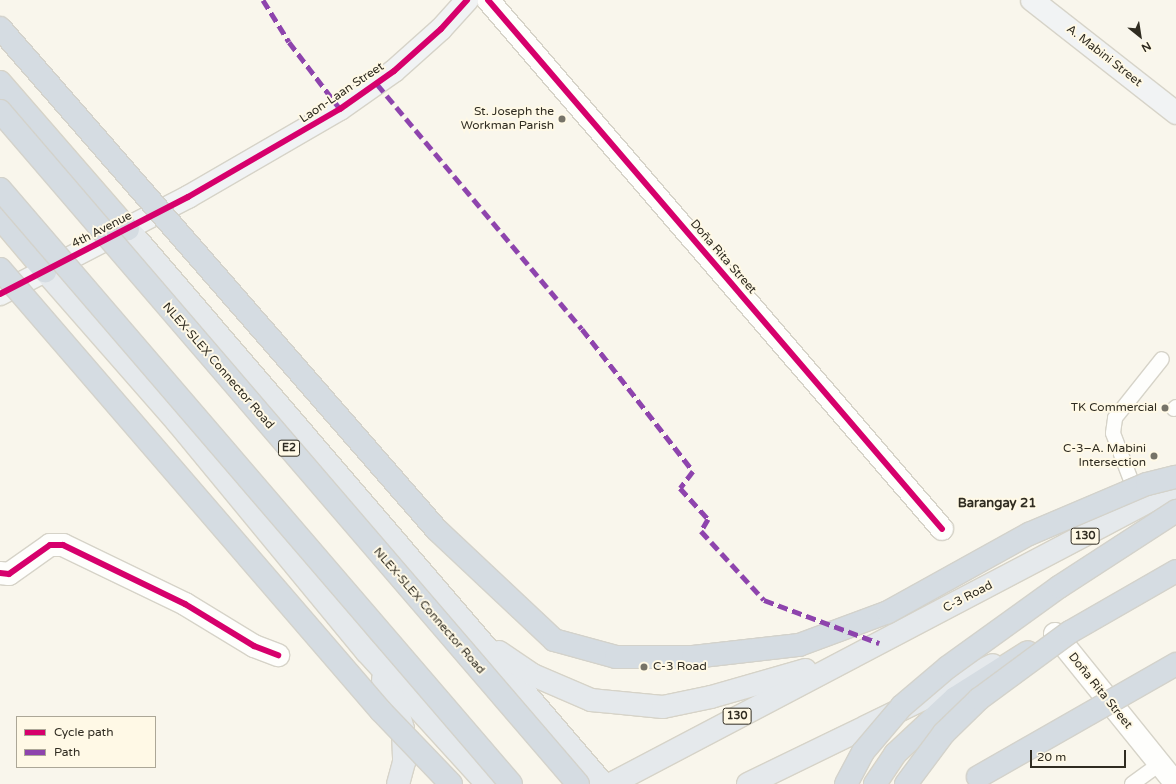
<!DOCTYPE html>
<meta charset="utf-8">
<style>
body{margin:0}
#map{position:relative;width:1176px;height:784px;overflow:hidden;background:#f9f6ec;font-family:"Varela Round",sans-serif}
div>[style]{position:absolute}
.roads{filter:drop-shadow(1px 0 #d6d3c8) drop-shadow(-1px 0 #d6d3c8) drop-shadow(0 1px #d6d3c8) drop-shadow(0 -1px #d6d3c8)}
.lane>*{height:14px;margin:-7px;padding:0 7px;transform-origin:7px;border-radius:7px;background:#fefefc}
.street>*{height:22px;margin:-11px;padding:0 11px;transform-origin:11px;border-radius:11px;background:#fefefc}
.secondary>*{height:22px;margin:-11px;padding:0 11px;transform-origin:11px;border-radius:11px;background:#f1f3f4}
.primary>*{height:22px;margin:-11px;padding:0 11px;transform-origin:11px;border-radius:11px;background:#e5e9ec}
.highway>*{height:22px;margin:-11px;padding:0 11px;transform-origin:11px;border-radius:11px;background:#d5dce2}
.bridges{filter:drop-shadow(1px 0 #d3d2cb) drop-shadow(-1px 0 #d3d2cb) drop-shadow(0 1px #d3d2cb) drop-shadow(0 -1px #d3d2cb)}
.highway-bridge>*{height:22px;margin:-11px;padding:0 11px;transform-origin:11px;border-radius:11px;background:#d5dce2}
.quiet>*{height:5px;margin-top:-2.5px;transform-origin:0;background:repeating-linear-gradient(90deg,#8e44ad 0 10px,transparent 0 15px)}
.cycleway>*{height:6px;margin:-3px;padding:0 3px;transform-origin:3px;border-radius:3px;background:#d6006c}
.dots>*{width:11px;height:11px;translate:-50% -50%;box-sizing:border-box;border:2px solid #fff9e6;border-radius:50%}
span{translate:-50% -50%;white-space:nowrap;text-align:center;line-height:1.15;-webkit-text-stroke:4px #fff9e6;paint-order:stroke}
.shield-label span{padding:1px 3px;background:#fff9e6;border:1px solid;border-radius:3px;-webkit-text-stroke-width:0}
.shield-label{font-size:11px;color:#302c21;font-weight:700}
.street-label{font-size:12px;color:#302c21}
.poi-label{font-size:12px;color:#302c21}
.right{translate:-100% -50%;text-align:right}
.left{translate:0 -50%;text-align:left}
.neighbourhood-label{font-size:13px;color:#302c21;font-weight:700}
.legend{position:absolute;left:16px;top:716px;width:140px;height:52px;box-sizing:border-box;background:#fff9e6;border:1px solid #aca797;margin:0;padding:5px 7px;list-style:none;font-size:12px;color:#302c21}
.legend li{display:flex;align-items:center;gap:8px;height:20px}
.legend b{width:20px;border:1px solid #aca797}
.north{position:absolute;left:1120px;top:16px;width:40px;height:40px;-webkit-text-stroke:3px #fff9e6;paint-order:stroke;rotate:150deg;font-size:11px;font-weight:700;line-height:16px;text-align:center;color:#302c21}
.north::after{content:'';display:block;margin:auto;width:14px;height:18px;background:#302c21;clip-path:polygon(50% 0,100% 100%,50% 72%,0 100%)}
.scale{position:absolute;left:1030px;top:750px;width:96px;height:18px;box-sizing:border-box;border:2px solid #302c21;border-top:0;padding-left:5px;font-size:12px;line-height:14px;white-space:nowrap;color:#302c21;-webkit-text-stroke:3px #fff9e6;paint-order:stroke}
</style>
<div id="map">
<div class="roads">
<div class="lane">
<div style="left:1174px;top:409px;width:3px;rotate:-45deg"></div>
<div style="left:1137px;top:496px;width:67px;rotate:-110.9deg"></div>
<div style="left:1113px;top:433px;width:15px;rotate:-82deg"></div>
<div style="left:1115px;top:418px;width:75px;rotate:-51.5deg"></div>
<div style="left:1132px;top:784px;width:34px;rotate:-36deg"></div>
</div>
<div class="street">
<div style="left:488px;top:0;width:697px;rotate:49.36deg"></div>
<div style="left:0;top:573px;width:9px;rotate:6deg"></div>
<div style="left:9px;top:574px;width:50px;rotate:-35.3deg"></div>
<div style="left:50px;top:545px;width:13px"></div>
<div style="left:63px;top:545px;width:136px;rotate:25.8deg"></div>
<div style="left:185px;top:604px;width:81px;rotate:31.3deg"></div>
<div style="left:254px;top:646px;width:26px;rotate:21deg"></div>
<div style="left:1055px;top:634px;width:193px;rotate:51.1deg"></div>
</div>
<div class="secondary">
<div style="left:1032px;top:0;width:183px;rotate:38.1deg"></div>
<div style="left:0;top:294px;width:212px;rotate:-27.3deg"></div>
<div style="left:188px;top:197px;width:176px;rotate:-30.1deg"></div>
<div style="left:340px;top:109px;width:66px;rotate:-35.1deg"></div>
<div style="left:394px;top:71px;width:63px;rotate:-41.8deg"></div>
<div style="left:441px;top:29px;width:39px;rotate:-48deg"></div>
</div>
<div class="primary">
<div style="left:128px;top:229px;width:731px;rotate:49.44deg"></div>
<div style="left:45px;top:271px;width:202px;rotate:48.8deg"></div>
<div style="left:178px;top:423px;width:296px;rotate:50.5deg"></div>
<div style="left:366px;top:651px;width:180px;rotate:47.7deg"></div>
<div style="left:499px;top:652px;width:41px;rotate:34.1deg"></div>
<div style="left:533px;top:675px;width:63px;rotate:23.3deg"></div>
<div style="left:591px;top:700px;width:72px;rotate:5.6deg"></div>
<div style="left:663px;top:707px;width:49px;rotate:-11.8deg"></div>
<div style="left:711px;top:697px;width:98px;rotate:-16deg"></div>
<div style="left:383px;top:679px;width:20px;rotate:60deg"></div>
<div style="left:393px;top:696px;width:34px;rotate:73deg"></div>
<div style="left:403px;top:729px;width:33px;rotate:88deg"></div>
<div style="left:404px;top:762px;width:23px;rotate:105deg"></div>
<div style="left:611px;top:784px;width:638px;rotate:-27.73deg"></div>
<div style="left:748px;top:784px;width:272px;rotate:-25.9deg"></div>
</div>
<div class="highway">
<div style="left:0;top:82px;width:195px;rotate:49deg"></div>
<div style="left:0;top:218px;width:70px;rotate:49.7deg"></div>
<div style="left:875px;top:784px;width:36px;rotate:-56deg"></div>
<div style="left:895px;top:754px;width:82px;rotate:-43deg"></div>
<div style="left:955px;top:698px;width:86px;rotate:-32.2deg"></div>
</div>
</div>
<div class="bridges">
<div class="highway-bridge">
<div style="left:0;top:28px;width:666px;rotate:48.96deg"></div>
<div style="left:437px;top:530px;width:161px;rotate:43.2deg"></div>
<div style="left:554px;top:640px;width:64px;rotate:15.3deg"></div>
<div style="left:616px;top:657px;width:77px"></div>
<div style="left:693px;top:657px;width:107px;rotate:-6.5deg"></div>
<div style="left:799px;top:645px;width:95px;rotate:-20.3deg"></div>
<div style="left:888px;top:612px;width:161px;rotate:-29deg"></div>
<div style="left:1029px;top:534px;width:128px;rotate:-23deg"></div>
<div style="left:1147px;top:484px;width:30px;rotate:-14deg"></div>
<div style="left:0;top:111px;width:887px;rotate:49.34deg"></div>
<div style="left:0;top:189px;width:784px;rotate:49.34deg"></div>
<div style="left:0;top:269px;width:584px;rotate:49.24deg"></div>
<div style="left:381px;top:711px;width:101px;rotate:46.2deg"></div>
<div style="left:978px;top:777px;width:228px;rotate:-29.7deg"></div>
<div style="left:846px;top:784px;width:36px;rotate:-62deg"></div>
<div style="left:863px;top:752px;width:60px;rotate:-49.7deg"></div>
<div style="left:902px;top:706px;width:60px;rotate:-40.3deg"></div>
<div style="left:948px;top:667px;width:137px;rotate:-35.8deg"></div>
<div style="left:1059px;top:587px;width:140px;rotate:-33deg"></div>
<div style="left:906px;top:784px;width:64px;rotate:-53.3deg"></div>
<div style="left:944px;top:733px;width:49px;rotate:-44.2deg"></div>
<div style="left:979px;top:699px;width:113px;rotate:-36.4deg"></div>
<div style="left:1070px;top:632px;width:122px;rotate:-29.9deg"></div>
</div>
</div>
<div class="quiet">
<div style="left:263px;top:0;width:49px;rotate:58.2deg"></div>
<div style="left:289px;top:42px;width:84px;rotate:52.7deg"></div>
<div style="left:377px;top:84px;width:319px;rotate:50.1deg"></div>
<div style="left:582px;top:329px;width:180px;rotate:52deg"></div>
<div style="left:693px;top:471px;width:21px;rotate:127deg"></div>
<div style="left:680px;top:488px;width:42px;rotate:47.9deg"></div>
<div style="left:708px;top:519px;width:14px;rotate:120deg"></div>
<div style="left:701px;top:531px;width:93px;rotate:47.6deg"></div>
<div style="left:764px;top:600px;width:123px;rotate:20.5deg"></div>
</div>
<div class="cycleway">
<div style="left:488px;top:0;width:697px;rotate:49.36deg"></div>
<div style="left:0;top:294px;width:212px;rotate:-27.3deg"></div>
<div style="left:188px;top:197px;width:176px;rotate:-30.1deg"></div>
<div style="left:340px;top:109px;width:66px;rotate:-35.1deg"></div>
<div style="left:394px;top:71px;width:63px;rotate:-41.8deg"></div>
<div style="left:441px;top:29px;width:39px;rotate:-48deg"></div>
<div style="left:0;top:573px;width:9px;rotate:6deg"></div>
<div style="left:9px;top:574px;width:50px;rotate:-35.3deg"></div>
<div style="left:50px;top:545px;width:13px"></div>
<div style="left:63px;top:545px;width:136px;rotate:25.8deg"></div>
<div style="left:185px;top:604px;width:81px;rotate:31.3deg"></div>
<div style="left:254px;top:646px;width:26px;rotate:21deg"></div>
</div>
<div class="dots">
<div style="left:562px;top:119px;background:#767368"></div>
<div style="left:1165px;top:408px;background:#767368"></div>
<div style="left:1154px;top:456px;background:#767368"></div>
<div style="left:644px;top:667px;background:#767368"></div>
</div>
<div class="shield-label">
<span style="left:289px;top:448px">E2</span>
<span style="left:1085px;top:536px">130</span>
<span style="left:737px;top:716px">130</span>
</div>
<div class="street-label">
<span style="left:1104px;top:56px;rotate:38deg">A. Mabini Street</span>
<span style="left:342px;top:93px;rotate:-34deg">Laon-Laan Street</span>
<span style="left:102px;top:230px;rotate:-27deg">4th Avenue</span>
<span style="left:723px;top:257px;rotate:49deg">Doña Rita Street</span>
<span style="left:218px;top:366px;rotate:49deg">NLEX-SLEX Connector Road</span>
<span style="left:968px;top:597px;rotate:-27deg">C-3 Road</span>
<span style="left:429px;top:611px;rotate:49deg">NLEX-SLEX Connector Road</span>
<span style="left:1100px;top:691px;rotate:51deg">Doña Rita Street</span>
</div>
<div class="poi-label">
<span class="right" style="left:554px;top:119px">St. Joseph the<br>Workman Parish</span>
<span class="right" style="left:1157px;top:408px">TK Commercial</span>
<span class="right" style="left:1146px;top:456px">C-3–A. Mabini<br>Intersection</span>
<span class="left" style="left:653px;top:667px">C-3 Road</span>
</div>
<div class="neighbourhood-label">
<span style="left:997px;top:503px">Barangay 21</span>
</div>
<ul class="legend">
<li><b style="height:5px;background:#d6006c"></b>Cycle path</li>
<li><b style="height:5px;background:#8e44ad"></b>Path</li>
</ul>
<div class="north">N</div>
<div class="scale">20 m</div>
</div>
